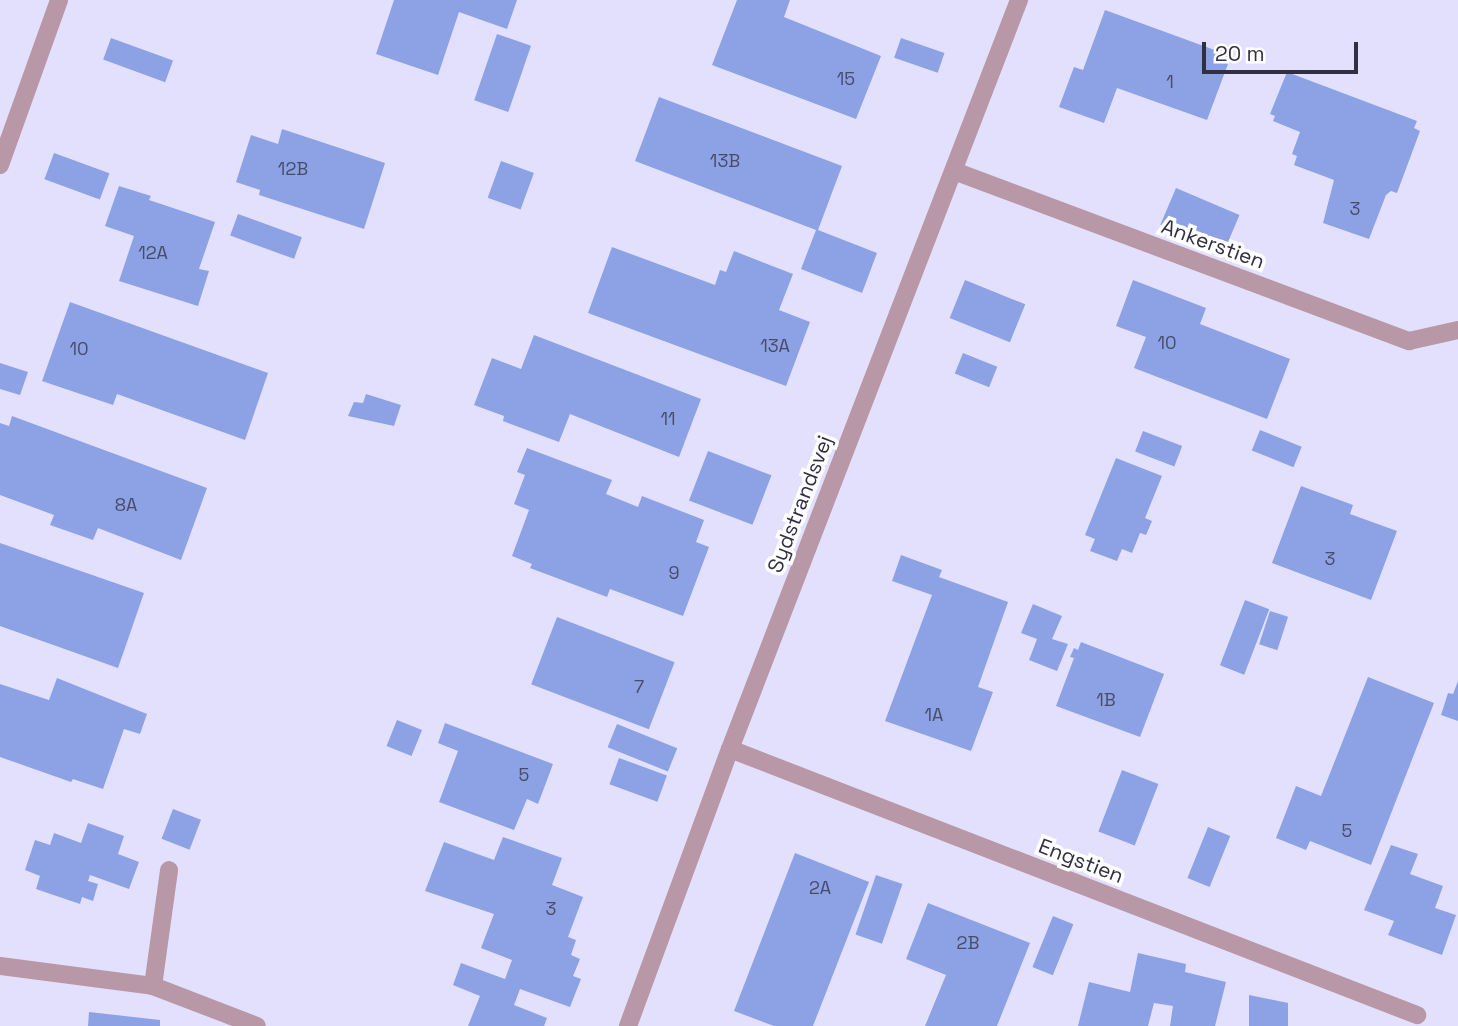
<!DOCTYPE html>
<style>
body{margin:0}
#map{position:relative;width:1458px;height:1026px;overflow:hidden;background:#e3e0fe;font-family:"Space Grotesk",sans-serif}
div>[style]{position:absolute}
.building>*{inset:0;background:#8ca2e4;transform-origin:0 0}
.minor>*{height:18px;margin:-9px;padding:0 9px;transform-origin:9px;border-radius:9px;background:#b897a6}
span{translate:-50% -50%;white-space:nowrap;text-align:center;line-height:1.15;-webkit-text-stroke:7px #fff;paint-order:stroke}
.number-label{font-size:18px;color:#484c6a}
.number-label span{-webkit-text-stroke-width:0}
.street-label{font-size:21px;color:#312f42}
.scale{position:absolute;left:1202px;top:42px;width:156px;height:32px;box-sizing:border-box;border:4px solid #312f42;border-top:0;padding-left:9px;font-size:21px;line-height:24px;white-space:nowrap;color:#312f42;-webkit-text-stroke:5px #fff;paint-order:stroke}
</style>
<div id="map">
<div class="building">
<div style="clip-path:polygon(394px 0,517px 0,507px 29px,459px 12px,438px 75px,376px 54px)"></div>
<div style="clip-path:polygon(737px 0,790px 0,784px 17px,881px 56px,856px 119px,712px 65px)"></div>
<div style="clip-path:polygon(1105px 10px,1231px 56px,1207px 120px,1117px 88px,1104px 123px,1059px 107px,1074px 67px,1083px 70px)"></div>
<div style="left:497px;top:34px;width:36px;height:70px;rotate:19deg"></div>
<div style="left:111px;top:38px;width:66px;height:23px;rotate:20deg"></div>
<div style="left:901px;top:38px;width:46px;height:21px;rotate:19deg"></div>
<div style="clip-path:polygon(1287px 72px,1417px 121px,1414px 128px,1420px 131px,1397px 193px,1391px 191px,1386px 195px,1369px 239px,1323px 223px,1334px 180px,1294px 165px,1297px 156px,1292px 154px,1300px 132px,1273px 121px,1275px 116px,1270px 114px)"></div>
<div style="clip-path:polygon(659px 97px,842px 166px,818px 230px,877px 253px,862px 293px,801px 269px,816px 230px,635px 161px)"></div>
<div style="clip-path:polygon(282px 129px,385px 163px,364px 229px,259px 195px,260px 190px,236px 182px,251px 135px,278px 144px)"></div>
<div style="left:54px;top:153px;width:59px;height:28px;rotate:20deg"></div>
<div style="left:501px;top:161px;width:35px;height:39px;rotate:20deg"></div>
<div style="clip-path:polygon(119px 186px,151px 196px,149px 200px,215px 222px,199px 269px,209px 271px,198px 306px,119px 281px,134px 236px,105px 226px)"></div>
<div style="left:1176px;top:188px;width:69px;height:40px;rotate:23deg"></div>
<div style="left:238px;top:214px;width:68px;height:23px;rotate:20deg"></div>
<div style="clip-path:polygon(612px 247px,715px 285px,720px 270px,726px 272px,734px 251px,793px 274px,779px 310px,810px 322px,786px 386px,588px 313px)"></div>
<div style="left:965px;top:280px;width:65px;height:41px;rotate:22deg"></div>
<div style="clip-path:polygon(1133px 280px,1206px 308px,1200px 324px,1290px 359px,1267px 419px,1134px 368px,1146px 337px,1116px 326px)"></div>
<div style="clip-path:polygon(70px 302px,268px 373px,245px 440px,117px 394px,113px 405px,42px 381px)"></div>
<div style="clip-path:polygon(534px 335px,701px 399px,679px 457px,570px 414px,559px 442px,503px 421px,504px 416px,474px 405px,492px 358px,521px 369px)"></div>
<div style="left:963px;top:353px;width:37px;height:22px;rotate:22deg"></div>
<div style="clip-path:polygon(0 363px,28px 372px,20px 395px,0 389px)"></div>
<div style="clip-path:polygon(366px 394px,401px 405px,394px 426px,348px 416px,354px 402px,363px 403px)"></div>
<div style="clip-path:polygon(12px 416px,207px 488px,181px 560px,98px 528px,93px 540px,50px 525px,54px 515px,0 495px,0 423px,9px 426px)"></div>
<div style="left:1260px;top:430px;width:45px;height:22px;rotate:22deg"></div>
<div style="left:1143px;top:431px;width:42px;height:22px;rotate:21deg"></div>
<div style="clip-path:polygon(527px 448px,612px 480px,606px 494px,638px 507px,642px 496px,704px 520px,696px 542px,709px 547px,683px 616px,610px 589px,607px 597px,530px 568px,532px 564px,512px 556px,529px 510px,514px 504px,525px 475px,517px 472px)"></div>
<div style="left:708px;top:451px;width:68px;height:53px;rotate:21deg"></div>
<div style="clip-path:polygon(1116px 458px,1162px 476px,1145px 518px,1152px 521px,1146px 535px,1140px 533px,1132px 553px,1122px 549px,1117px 561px,1090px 551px,1095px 539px,1085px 535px)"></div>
<div style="clip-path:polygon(1301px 486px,1353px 505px,1350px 514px,1397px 531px,1371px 600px,1272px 563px)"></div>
<div style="clip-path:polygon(0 543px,144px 593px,118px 668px,0 626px)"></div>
<div style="clip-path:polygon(901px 555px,942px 570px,939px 577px,1008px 602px,978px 687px,993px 692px,971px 751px,885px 721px,932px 595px,892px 581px)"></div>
<div style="left:1245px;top:600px;width:26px;height:70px;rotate:21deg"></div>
<div style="clip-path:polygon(1033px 604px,1062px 616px,1052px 639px,1068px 644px,1057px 671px,1029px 660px,1037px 639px,1021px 633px)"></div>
<div style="left:1270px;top:611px;width:19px;height:35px;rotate:18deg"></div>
<div style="left:557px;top:617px;width:126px;height:72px;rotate:21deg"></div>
<div style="clip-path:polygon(1081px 642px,1164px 674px,1140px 737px,1056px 706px,1074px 658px,1070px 657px,1074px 648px,1078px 650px)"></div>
<div style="clip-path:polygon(1368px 677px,1434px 703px,1371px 865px,1310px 841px,1306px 850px,1276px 838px,1296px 786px,1321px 796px)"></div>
<div style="clip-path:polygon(57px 678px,147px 714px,140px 734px,124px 729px,103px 789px,73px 779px,71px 782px,0 757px,0 684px,49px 700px)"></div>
<div style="clip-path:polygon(1458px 681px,1458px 721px,1441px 715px,1448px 693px,1453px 694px)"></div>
<div style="left:397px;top:720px;width:27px;height:28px;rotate:22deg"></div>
<div style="clip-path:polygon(445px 723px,553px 764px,538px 804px,527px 799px,514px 830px,439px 802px,458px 751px,438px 743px)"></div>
<div style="left:617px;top:724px;width:65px;height:25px;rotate:22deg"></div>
<div style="left:619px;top:758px;width:51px;height:28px;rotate:20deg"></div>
<div style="left:1122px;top:770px;width:39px;height:66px;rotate:21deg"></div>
<div style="left:173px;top:809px;width:30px;height:32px;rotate:21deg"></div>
<div style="clip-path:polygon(88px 823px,124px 836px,118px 854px,139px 862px,129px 889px,90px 875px,88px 881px,98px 884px,93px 901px,82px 897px,80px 904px,36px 889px,40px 876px,25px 870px,35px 840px,50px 845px,54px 833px,81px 843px)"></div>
<div style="left:1208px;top:827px;width:24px;height:55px;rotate:22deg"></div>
<div style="clip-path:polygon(503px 837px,562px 858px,552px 885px,583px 897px,568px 937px,576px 940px,571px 955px,580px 959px,573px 976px,581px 979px,570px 1007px,520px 989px,514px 1005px,547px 1018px,544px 1026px,468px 1026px,480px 996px,453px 985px,461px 963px,505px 979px,512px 960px,481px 948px,494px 914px,425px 891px,444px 842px,494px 860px)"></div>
<div style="clip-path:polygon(1391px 845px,1418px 854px,1410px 874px,1443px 886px,1435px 908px,1456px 915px,1442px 955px,1388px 935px,1394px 921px,1364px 910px)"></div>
<div style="clip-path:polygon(795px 853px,869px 882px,813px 1026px,774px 1026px,734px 1011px)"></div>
<div style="left:876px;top:875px;width:28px;height:63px;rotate:19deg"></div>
<div style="clip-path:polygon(928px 903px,1030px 943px,997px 1026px,925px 1026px,946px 975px,906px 959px)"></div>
<div style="left:1053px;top:916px;width:22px;height:55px;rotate:22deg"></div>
<div style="clip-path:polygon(1138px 953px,1186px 964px,1185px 972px,1226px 982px,1215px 1026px,1170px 1026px,1173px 1006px,1154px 1003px,1148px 1026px,1078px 1026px,1089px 982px,1130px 992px)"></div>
<div style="clip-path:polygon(1249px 995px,1288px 1003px,1288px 1026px,1249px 1026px)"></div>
<div style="clip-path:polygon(89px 1012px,160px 1020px,160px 1026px,88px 1026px)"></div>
</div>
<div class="minor">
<div style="left:0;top:165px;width:175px;rotate:-70.3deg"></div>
<div style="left:954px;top:171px;width:486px;rotate:20.5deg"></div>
<div style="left:1409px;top:341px;width:50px;rotate:-12.7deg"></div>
<div style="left:730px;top:749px;width:737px;rotate:21.17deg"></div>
<div style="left:0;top:966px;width:154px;rotate:7.4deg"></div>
<div style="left:153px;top:986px;width:111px;rotate:21deg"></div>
<div style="left:153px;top:986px;width:117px;rotate:-82.1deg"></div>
<div style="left:628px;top:1026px;width:295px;rotate:-69.8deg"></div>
<div style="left:730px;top:749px;width:803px;rotate:-68.9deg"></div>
</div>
<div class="number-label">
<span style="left:846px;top:79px">15</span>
<span style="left:1170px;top:82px">1</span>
<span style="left:725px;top:161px">13B</span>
<span style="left:293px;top:169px">12B</span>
<span style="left:1355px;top:209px">3</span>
<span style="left:153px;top:253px">12A</span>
<span style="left:1167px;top:343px">10</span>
<span style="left:775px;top:346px">13A</span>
<span style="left:79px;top:349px">10</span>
<span style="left:668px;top:419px">11</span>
<span style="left:126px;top:505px">8A</span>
<span style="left:1330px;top:559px">3</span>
<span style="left:674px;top:573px">9</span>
<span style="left:639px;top:687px">7</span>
<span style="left:1106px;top:700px">1B</span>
<span style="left:934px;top:715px">1A</span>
<span style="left:524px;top:775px">5</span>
<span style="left:1347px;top:831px">5</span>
<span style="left:820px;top:888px">2A</span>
<span style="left:551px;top:909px">3</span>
<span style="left:968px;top:943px">2B</span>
</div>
<div class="street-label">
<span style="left:1213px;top:244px;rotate:20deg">Ankerstien</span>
<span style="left:800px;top:504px;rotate:-69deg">Sydstrandsvej</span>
<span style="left:1081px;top:861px;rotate:21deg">Engstien</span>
</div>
<div class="scale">20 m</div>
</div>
